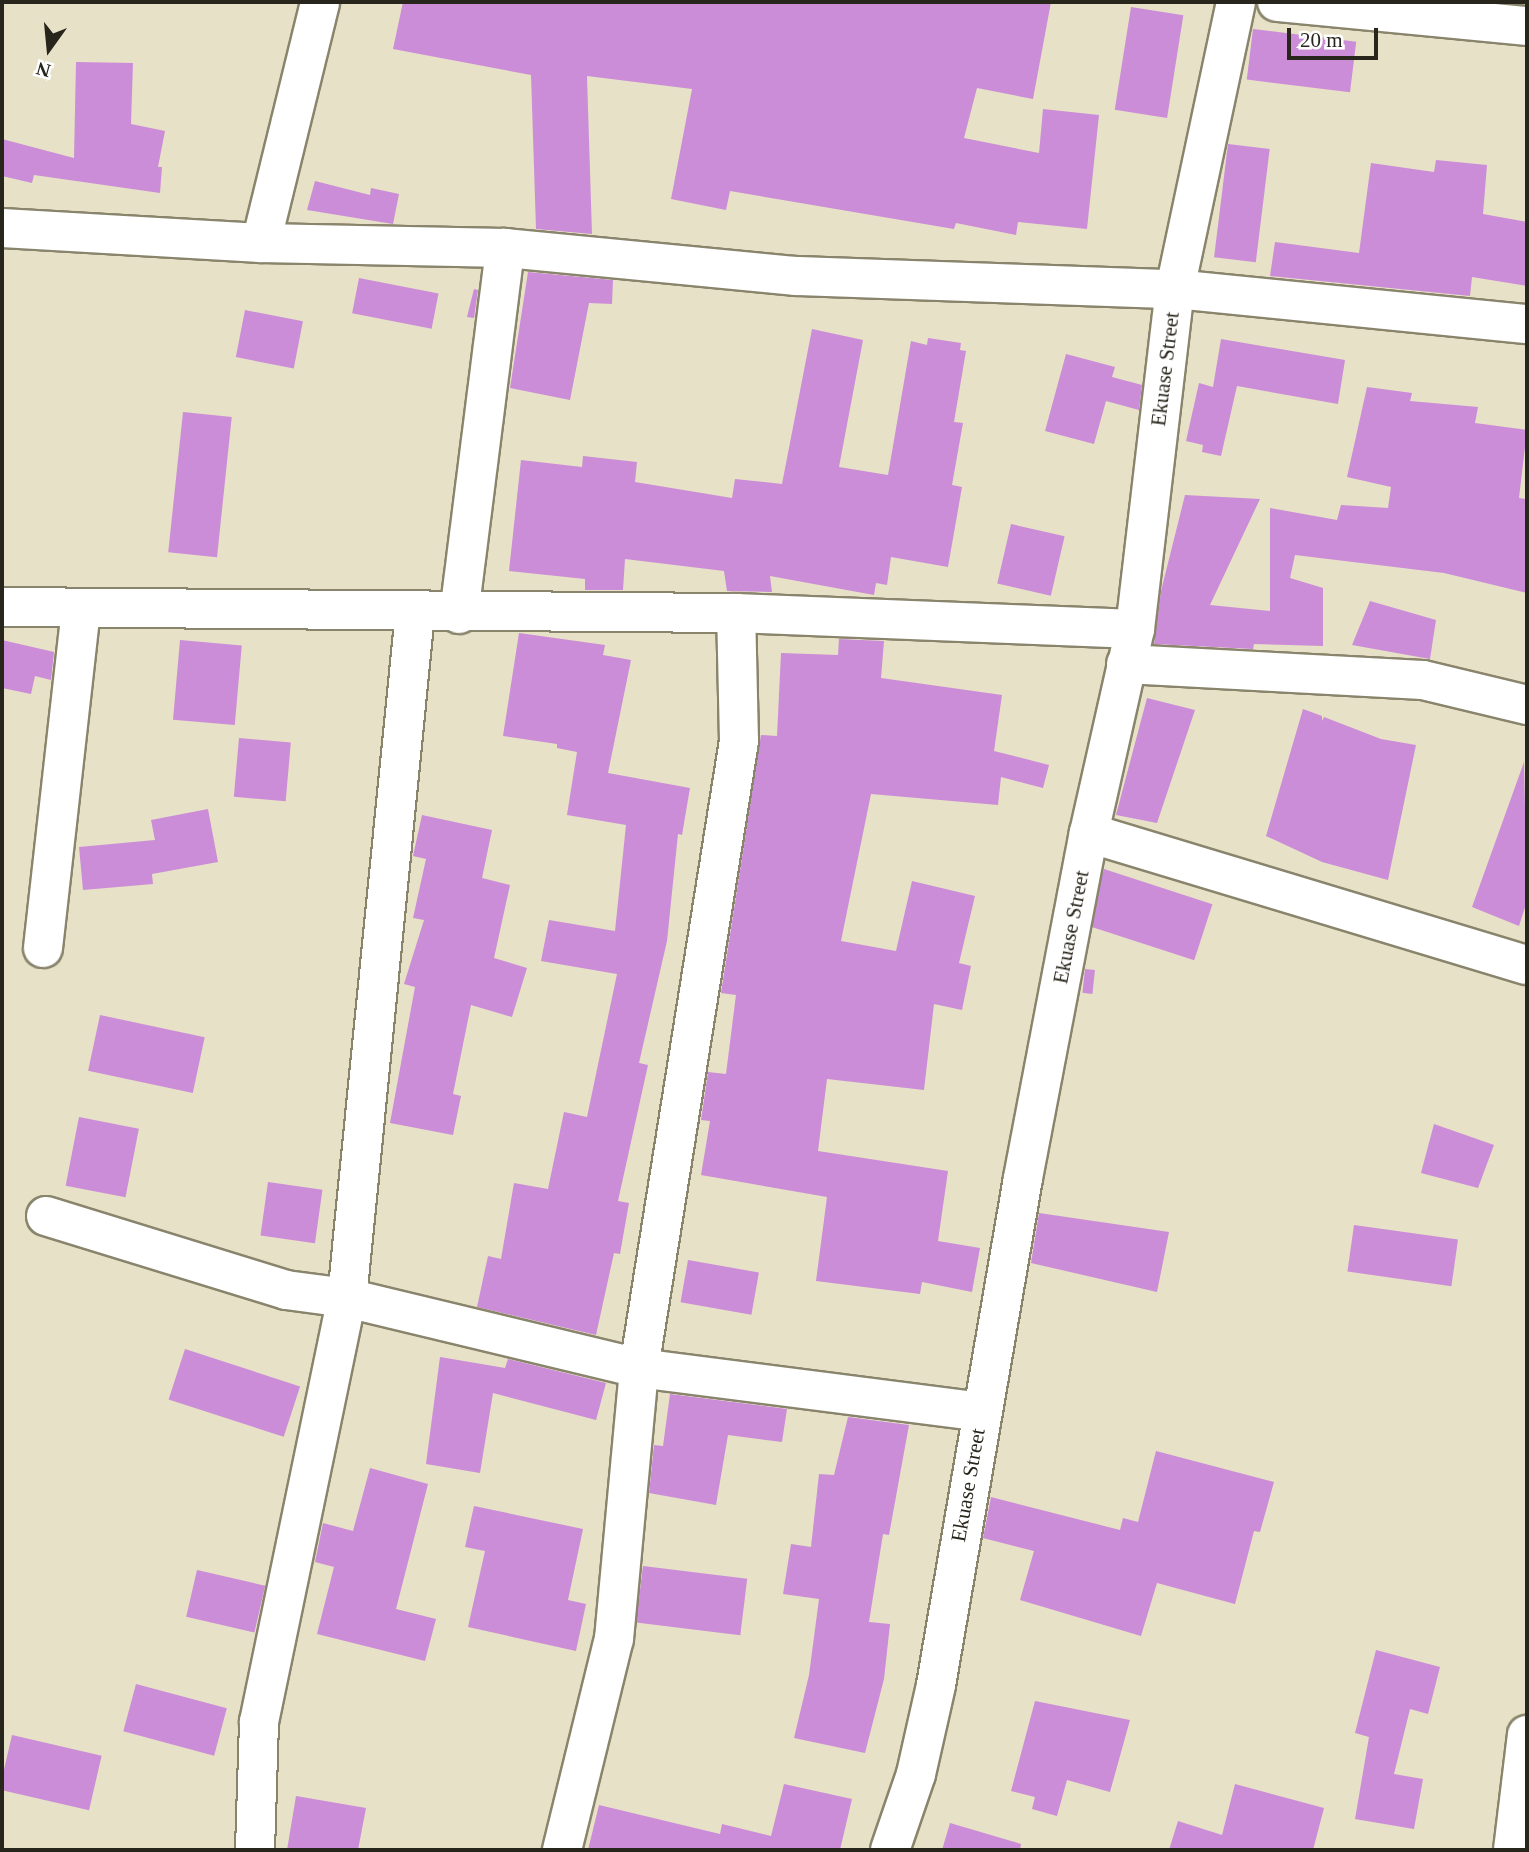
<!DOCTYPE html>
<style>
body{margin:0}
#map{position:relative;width:1529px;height:1852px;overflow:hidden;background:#e7e1c7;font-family:"Times New Roman",serif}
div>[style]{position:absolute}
.building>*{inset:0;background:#cb8dd7;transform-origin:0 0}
.roads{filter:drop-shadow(2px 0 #89846c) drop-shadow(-2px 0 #89846c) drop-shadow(0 2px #89846c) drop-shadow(0 -2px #89846c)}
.minor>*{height:38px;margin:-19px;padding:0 19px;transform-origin:19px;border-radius:19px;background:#fff}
span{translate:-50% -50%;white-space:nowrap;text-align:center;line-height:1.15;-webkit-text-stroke:5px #fff;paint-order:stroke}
.street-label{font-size:21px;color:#28261c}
.frame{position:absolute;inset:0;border:4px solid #28261c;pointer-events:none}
.north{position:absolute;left:14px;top:14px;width:70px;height:70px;-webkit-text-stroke:5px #fff;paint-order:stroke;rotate:195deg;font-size:19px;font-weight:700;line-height:28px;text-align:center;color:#28261c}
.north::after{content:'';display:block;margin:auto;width:24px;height:32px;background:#28261c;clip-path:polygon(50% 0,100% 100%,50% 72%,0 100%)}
.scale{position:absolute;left:1287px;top:28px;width:91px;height:32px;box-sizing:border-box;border:4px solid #28261c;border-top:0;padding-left:9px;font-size:21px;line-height:24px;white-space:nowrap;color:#28261c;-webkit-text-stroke:5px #fff;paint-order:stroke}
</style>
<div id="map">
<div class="building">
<div style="clip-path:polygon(403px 2px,1051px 2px,1033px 99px,977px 88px,964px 138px,1039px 153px,1043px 109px,1099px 115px,1087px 229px,1018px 222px,1016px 235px,956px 223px,954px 229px,730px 191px,726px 210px,671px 199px,692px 89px,587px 76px,592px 234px,536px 229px,531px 75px,393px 49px)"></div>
<div style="left:1131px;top:7px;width:53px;height:104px;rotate:9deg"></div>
<div style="left:1253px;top:29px;width:104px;height:51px;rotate:7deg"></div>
<div style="clip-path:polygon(76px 62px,133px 63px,131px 124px,165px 131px,158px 167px,162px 167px,160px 193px,34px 175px,32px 183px,2px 176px,2px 139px,74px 158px)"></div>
<div style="left:1228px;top:144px;width:42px;height:114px;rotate:7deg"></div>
<div style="clip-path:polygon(1436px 160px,1487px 165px,1483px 214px,1527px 222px,1527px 286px,1472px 277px,1470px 296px,1270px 276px,1275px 242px,1359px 253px,1371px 163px,1434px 172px)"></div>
<div style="clip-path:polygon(315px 181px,370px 195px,371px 188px,399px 194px,393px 224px,307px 210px)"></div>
<div style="clip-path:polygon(528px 272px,613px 280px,612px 304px,589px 303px,570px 400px,510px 388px)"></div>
<div style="left:359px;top:278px;width:81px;height:36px;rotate:11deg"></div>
<div style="clip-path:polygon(474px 289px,478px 290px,474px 318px,467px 317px)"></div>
<div style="left:245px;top:310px;width:59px;height:48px;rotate:11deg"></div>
<div style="clip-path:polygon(812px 329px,863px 340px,839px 467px,888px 475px,911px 341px,927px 345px,928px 338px,961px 343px,960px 350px,966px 351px,954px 422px,963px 423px,952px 485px,962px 487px,948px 567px,891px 557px,887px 585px,876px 583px,874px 595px,770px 576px,772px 592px,727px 591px,724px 571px,625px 559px,623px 590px,585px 590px,585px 579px,509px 571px,521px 460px,582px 467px,583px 456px,637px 462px,635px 482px,732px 498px,735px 479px,782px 484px)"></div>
<div style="clip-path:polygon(1221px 339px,1345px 360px,1338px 404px,1237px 386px,1221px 456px,1202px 452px,1203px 445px,1186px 441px,1199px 383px,1213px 387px)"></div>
<div style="clip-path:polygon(1066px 354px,1115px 367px,1112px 377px,1142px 385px,1139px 410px,1106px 401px,1094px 444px,1045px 431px)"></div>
<div style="clip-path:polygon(1367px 387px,1412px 393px,1410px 401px,1478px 407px,1475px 423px,1527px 430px,1519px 498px,1527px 499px,1527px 593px,1444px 573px,1295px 555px,1290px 578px,1323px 588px,1323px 646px,1254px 644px,1253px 649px,1154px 644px,1161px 591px,1185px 495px,1260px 499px,1210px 605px,1270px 611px,1270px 508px,1337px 520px,1341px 505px,1388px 508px,1391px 487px,1347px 477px)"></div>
<div style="left:183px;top:412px;width:49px;height:141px;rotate:6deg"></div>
<div style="left:1011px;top:524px;width:55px;height:61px;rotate:13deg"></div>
<div style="clip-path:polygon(1370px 601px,1436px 620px,1430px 659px,1352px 645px)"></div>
<div style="clip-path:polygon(519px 633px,605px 645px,603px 655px,631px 660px,608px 773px,690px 788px,682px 835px,678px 834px,667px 941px,639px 1063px,648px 1065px,618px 1201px,629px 1203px,620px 1254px,614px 1253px,596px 1335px,477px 1307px,488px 1256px,501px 1259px,514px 1183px,548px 1189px,564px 1112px,587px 1117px,617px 974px,541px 961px,549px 920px,615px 931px,626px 825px,567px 815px,577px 752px,557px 748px,557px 744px,503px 736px)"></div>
<div style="clip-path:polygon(839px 639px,884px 641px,881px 678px,1002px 695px,994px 751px,1049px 765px,1043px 788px,1001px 777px,998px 805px,871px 794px,841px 941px,896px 951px,912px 881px,975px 896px,959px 963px,971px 966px,962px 1010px,934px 1004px,924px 1090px,827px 1079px,818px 1151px,948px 1171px,938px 1241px,980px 1248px,972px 1292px,922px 1282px,920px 1294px,816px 1281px,827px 1197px,701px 1175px,710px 1121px,701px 1120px,708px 1072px,726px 1074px,736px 995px,721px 993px,761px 735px,777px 736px,781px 653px,838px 655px)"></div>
<div style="clip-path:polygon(2px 640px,54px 652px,51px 680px,35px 676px,31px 694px,2px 688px)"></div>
<div style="left:180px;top:640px;width:62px;height:80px;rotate:5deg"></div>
<div style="clip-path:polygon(1147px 698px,1195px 710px,1157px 823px,1116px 815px)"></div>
<div style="clip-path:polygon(1303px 709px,1322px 716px,1322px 721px,1324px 717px,1381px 739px,1416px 745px,1388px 880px,1322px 862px,1266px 836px)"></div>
<div style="left:239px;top:738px;width:52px;height:59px;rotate:5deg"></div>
<div style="clip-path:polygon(1524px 762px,1527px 901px,1519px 926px,1472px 907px)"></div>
<div style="clip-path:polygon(208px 809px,218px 862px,152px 874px,153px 884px,83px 890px,79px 847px,155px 840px,151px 820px)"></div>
<div style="clip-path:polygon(422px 815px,492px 830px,482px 878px,510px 885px,494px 958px,527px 968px,512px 1017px,471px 1005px,453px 1094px,461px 1096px,453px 1135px,390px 1123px,415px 987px,404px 984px,424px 920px,413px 918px,426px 859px,413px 856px)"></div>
<div style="left:1104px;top:869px;width:114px;height:59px;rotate:18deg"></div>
<div style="left:1085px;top:969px;width:10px;height:24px;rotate:6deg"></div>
<div style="left:100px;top:1015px;width:107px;height:57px;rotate:12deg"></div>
<div style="left:79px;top:1117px;width:61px;height:70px;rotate:11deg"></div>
<div style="clip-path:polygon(1434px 1124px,1494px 1145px,1478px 1188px,1421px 1173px)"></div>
<div style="left:268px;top:1182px;width:55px;height:54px;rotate:8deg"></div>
<div style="clip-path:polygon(1039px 1213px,1169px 1232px,1157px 1292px,1031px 1263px)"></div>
<div style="left:1354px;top:1225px;width:105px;height:47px;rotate:8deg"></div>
<div style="left:688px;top:1260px;width:72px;height:43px;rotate:10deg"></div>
<div style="left:185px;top:1349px;width:121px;height:53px;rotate:18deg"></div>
<div style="clip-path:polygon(440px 1357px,505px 1368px,508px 1359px,606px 1383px,596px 1420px,493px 1393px,480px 1473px,426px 1464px)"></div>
<div style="clip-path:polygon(670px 1394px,787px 1409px,782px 1442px,728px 1435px,716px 1505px,649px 1493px,654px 1445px,663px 1446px)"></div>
<div style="clip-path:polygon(848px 1417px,909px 1425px,889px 1535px,883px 1534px,869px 1622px,890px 1624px,884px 1679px,865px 1753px,794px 1738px,809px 1675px,819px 1599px,783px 1594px,791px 1544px,811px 1547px,819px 1474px,834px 1475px)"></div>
<div style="clip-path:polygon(1156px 1451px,1274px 1482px,1260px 1532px,1254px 1531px,1235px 1604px,1157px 1583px,1141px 1636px,1020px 1600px,1034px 1551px,983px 1538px,991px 1497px,1120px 1530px,1123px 1518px,1138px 1522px)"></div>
<div style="clip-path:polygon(370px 1468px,428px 1484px,396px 1609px,436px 1619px,425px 1661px,317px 1634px,334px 1567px,315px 1562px,323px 1523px,353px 1531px)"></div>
<div style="clip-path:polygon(474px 1506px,583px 1529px,568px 1600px,586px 1604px,576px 1651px,468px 1627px,485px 1551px,465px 1547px)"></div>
<div style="left:643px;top:1566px;width:105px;height:57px;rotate:7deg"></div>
<div style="left:197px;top:1570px;width:70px;height:48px;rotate:13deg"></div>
<div style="clip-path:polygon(1376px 1650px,1440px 1667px,1428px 1714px,1410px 1709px,1394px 1774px,1423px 1779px,1414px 1829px,1355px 1819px,1369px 1737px,1355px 1733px)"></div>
<div style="left:136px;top:1684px;width:94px;height:49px;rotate:15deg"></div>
<div style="clip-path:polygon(1035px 1701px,1130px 1720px,1110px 1792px,1067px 1780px,1057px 1816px,1032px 1809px,1035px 1797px,1011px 1791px)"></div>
<div style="left:12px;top:1735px;width:92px;height:56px;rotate:13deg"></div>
<div style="clip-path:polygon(784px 1784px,852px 1799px,840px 1850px,588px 1850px,599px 1805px,720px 1834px,722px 1824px,771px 1836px)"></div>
<div style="clip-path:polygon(1235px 1784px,1324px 1808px,1313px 1850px,1169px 1850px,1178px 1821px,1222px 1835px)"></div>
<div style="clip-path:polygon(296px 1796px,366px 1808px,358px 1850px,287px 1850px)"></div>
<div style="clip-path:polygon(950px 1823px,1021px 1844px,1020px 1850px,942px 1850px)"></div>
</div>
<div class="roads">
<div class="minor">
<div style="left:1277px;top:2px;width:251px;rotate:5.5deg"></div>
<div style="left:2px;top:228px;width:259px;rotate:3.3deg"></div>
<div style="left:261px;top:243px;width:244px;rotate:1.2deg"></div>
<div style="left:505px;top:248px;width:292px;rotate:5.5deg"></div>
<div style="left:796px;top:276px;width:379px;rotate:2deg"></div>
<div style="left:1175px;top:289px;width:354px;rotate:5.7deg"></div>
<div style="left:261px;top:243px;width:248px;rotate:-76.2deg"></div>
<div style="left:2px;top:607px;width:734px;rotate:0.47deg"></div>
<div style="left:736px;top:613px;width:399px;rotate:2.3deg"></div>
<div style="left:459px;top:614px;width:369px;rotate:-82.8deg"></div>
<div style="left:1126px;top:664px;width:297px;rotate:3.1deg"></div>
<div style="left:1423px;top:680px;width:107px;rotate:13.5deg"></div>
<div style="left:1089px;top:833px;width:457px;rotate:16.8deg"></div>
<div style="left:43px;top:948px;width:341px;rotate:-83.6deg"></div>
<div style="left:46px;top:1216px;width:251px;rotate:17.1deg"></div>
<div style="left:286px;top:1290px;width:62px;rotate:7.5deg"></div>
<div style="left:347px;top:1298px;width:300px;rotate:13.5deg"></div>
<div style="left:639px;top:1368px;width:345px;rotate:7.3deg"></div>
<div style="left:255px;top:1850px;width:128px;rotate:-88.2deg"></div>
<div style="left:259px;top:1722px;width:433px;rotate:-78.3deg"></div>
<div style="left:347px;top:1298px;width:688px;rotate:-84.33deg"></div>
<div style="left:562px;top:1850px;width:217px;rotate:-76.2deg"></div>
<div style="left:614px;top:1639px;width:272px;rotate:-84.7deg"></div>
<div style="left:639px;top:1368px;width:635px;rotate:-80.94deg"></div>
<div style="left:739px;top:741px;width:128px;rotate:-91.3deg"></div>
<div style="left:890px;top:1850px;width:80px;rotate:-71.1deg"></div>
<div style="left:916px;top:1774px;width:91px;rotate:-77.3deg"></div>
<div style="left:936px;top:1685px;width:514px;rotate:-80.26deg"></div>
<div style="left:1023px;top:1178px;width:351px;rotate:-79.2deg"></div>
<div style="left:1089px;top:833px;width:209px;rotate:-77.3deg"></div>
<div style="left:1135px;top:629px;width:342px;rotate:-83.3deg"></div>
<div style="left:1175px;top:289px;width:293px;rotate:-78deg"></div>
<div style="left:1513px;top:1850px;width:116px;rotate:-83.1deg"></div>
</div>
</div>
<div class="street-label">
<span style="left:1165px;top:369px;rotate:-83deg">Ekuase Street</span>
<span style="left:1071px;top:927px;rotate:-79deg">Ekuase Street</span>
<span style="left:968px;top:1485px;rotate:-80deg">Ekuase Street</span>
</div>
<div class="frame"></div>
<div class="north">N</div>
<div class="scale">20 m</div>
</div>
